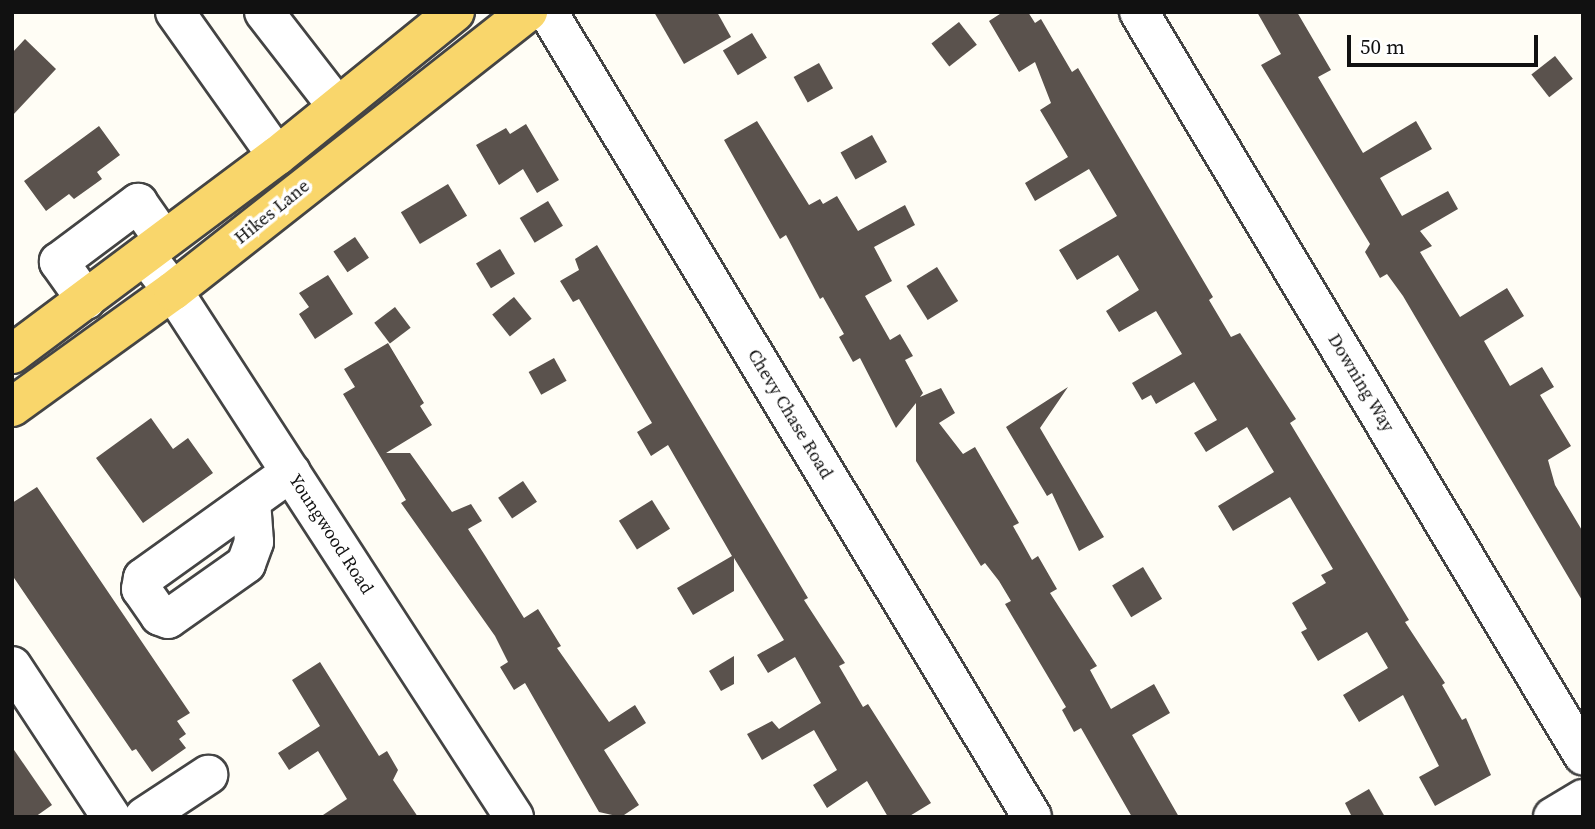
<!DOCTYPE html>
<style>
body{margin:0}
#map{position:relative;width:1595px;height:829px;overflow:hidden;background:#fffdf5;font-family:"Source Serif 4",serif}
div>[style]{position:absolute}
.building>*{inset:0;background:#5a524d;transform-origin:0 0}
.roads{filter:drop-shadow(2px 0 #444) drop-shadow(-2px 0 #444) drop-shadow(0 2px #444) drop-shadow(0 -2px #444)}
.minor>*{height:38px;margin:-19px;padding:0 19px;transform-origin:19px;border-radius:19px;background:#fff}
.major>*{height:38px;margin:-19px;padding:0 19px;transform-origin:19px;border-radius:19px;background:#f9d66b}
span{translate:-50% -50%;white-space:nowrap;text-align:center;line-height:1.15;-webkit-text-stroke:7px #fff;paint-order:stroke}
.street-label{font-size:18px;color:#111}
.frame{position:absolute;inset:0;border:14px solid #111;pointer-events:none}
.scale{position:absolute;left:1347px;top:35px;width:191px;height:32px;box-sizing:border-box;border:4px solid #111;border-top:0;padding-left:9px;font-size:21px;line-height:24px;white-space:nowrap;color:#111;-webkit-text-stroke:5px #fff;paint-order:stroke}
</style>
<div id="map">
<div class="building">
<div style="clip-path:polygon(654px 12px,717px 12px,731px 37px,684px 64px)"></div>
<div style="clip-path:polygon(1003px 12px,1028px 12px,1035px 23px,1041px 19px,1072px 72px,1078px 68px,1213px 297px,1209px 300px,1231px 337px,1240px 333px,1296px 419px,1290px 423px,1409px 620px,1405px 622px,1445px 683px,1442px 685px,1462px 720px,1466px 718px,1491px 775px,1435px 806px,1419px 777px,1439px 766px,1403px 695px,1359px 722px,1343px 695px,1388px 668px,1367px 632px,1318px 661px,1301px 632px,1307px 629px,1292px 603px,1326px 583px,1321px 575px,1333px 569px,1290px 497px,1233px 531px,1218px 506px,1274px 472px,1247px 427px,1206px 452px,1194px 433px,1217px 420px,1194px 382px,1156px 404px,1151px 395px,1142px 400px,1132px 383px,1182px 354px,1156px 311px,1119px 332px,1106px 311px,1139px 290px,1118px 255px,1077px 280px,1059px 250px,1117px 216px,1089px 169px,1035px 201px,1025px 183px,1068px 157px,1040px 110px,1051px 103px,1035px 62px,1019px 72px,989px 21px)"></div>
<div style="clip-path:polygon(1257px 12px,1297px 12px,1331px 70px,1318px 77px,1363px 153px,1416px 121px,1432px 149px,1380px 178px,1402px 216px,1448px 191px,1458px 209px,1420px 231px,1432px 246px,1420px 252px,1460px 317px,1507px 288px,1524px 316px,1484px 341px,1510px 386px,1542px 367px,1554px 387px,1540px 395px,1571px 446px,1548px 460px,1555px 485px,1583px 532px,1583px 602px,1403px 296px,1387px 274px,1380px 278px,1365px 252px,1370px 244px,1261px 65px,1281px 54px)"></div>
<div style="left:959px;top:22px;width:29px;height:35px;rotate:52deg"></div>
<div style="left:752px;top:33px;width:29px;height:34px;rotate:59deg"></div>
<div style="clip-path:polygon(25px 39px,56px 69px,12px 116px,12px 53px)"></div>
<div style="left:1555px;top:56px;width:29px;height:30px;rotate:52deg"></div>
<div style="left:819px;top:63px;width:29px;height:29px;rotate:61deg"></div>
<div style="clip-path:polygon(757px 121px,809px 205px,820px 199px,823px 204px,837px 196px,858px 231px,905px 205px,915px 225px,874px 247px,892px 281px,865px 296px,890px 340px,900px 334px,913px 356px,905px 360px,923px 393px,920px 397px,941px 388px,955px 413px,939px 423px,963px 454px,975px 447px,1019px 523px,1013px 526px,1032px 560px,1038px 556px,1057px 589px,1050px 593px,1097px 666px,1090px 670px,1111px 709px,1154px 684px,1170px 713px,1132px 735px,1179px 817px,1132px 817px,1081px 728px,1074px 732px,1062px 710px,1066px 707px,1005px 604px,1011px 601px,999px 581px,985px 563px,981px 566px,916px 461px,916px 403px,896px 428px,860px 358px,853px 362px,839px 337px,844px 334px,823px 297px,820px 299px,786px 235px,780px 239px,724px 140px)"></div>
<div style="clip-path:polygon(526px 124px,559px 180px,537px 193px,523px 169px,499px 185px,476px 145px,506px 128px,510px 134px)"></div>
<div style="clip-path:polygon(99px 126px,120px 155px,97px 172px,102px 179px,74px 199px,69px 194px,46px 211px,24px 181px)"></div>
<div style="left:872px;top:135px;width:31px;height:36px;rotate:61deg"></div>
<div style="left:448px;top:184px;width:37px;height:55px;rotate:59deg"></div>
<div style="left:548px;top:201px;width:29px;height:33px;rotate:59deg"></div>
<div style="left:355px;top:237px;width:25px;height:26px;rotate:56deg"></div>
<div style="clip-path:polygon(597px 245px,808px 598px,804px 600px,845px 663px,839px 666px,863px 707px,868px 704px,931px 803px,908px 817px,888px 817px,867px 781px,827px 808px,813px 785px,837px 770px,814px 730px,762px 760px,747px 734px,772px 721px,779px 729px,821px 703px,795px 657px,768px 673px,757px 655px,784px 640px,734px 558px,734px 591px,693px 615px,677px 588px,732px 556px,668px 445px,651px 456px,637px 432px,652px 423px,579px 299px,573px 302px,560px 281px,579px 270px,575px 259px)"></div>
<div style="left:500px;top:249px;width:29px;height:28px;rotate:59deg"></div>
<div style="left:937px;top:267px;width:40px;height:36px;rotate:58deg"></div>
<div style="clip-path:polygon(328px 275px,353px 314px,315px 339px,299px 314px,309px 307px,299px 293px)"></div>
<div style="left:514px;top:297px;width:28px;height:28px;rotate:51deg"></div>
<div style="left:395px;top:307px;width:26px;height:26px;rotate:53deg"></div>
<div style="clip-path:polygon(388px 343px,424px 403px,420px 406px,432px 425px,386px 453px,410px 453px,452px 512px,471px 504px,482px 521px,468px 529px,486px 557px,524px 618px,538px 609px,561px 646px,557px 648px,609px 722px,635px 705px,646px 723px,604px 750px,639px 805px,621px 817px,599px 812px,525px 683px,514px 690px,500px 667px,508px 662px,495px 636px,401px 503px,406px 500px,343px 394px,355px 387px,344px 369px)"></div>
<div style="left:554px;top:358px;width:26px;height:29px;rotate:61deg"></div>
<div style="clip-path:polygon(1068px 387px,1040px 428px,1104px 537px,1079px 551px,1052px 493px,1047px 496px,1006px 427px)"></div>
<div style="clip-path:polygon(151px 418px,173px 449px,188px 438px,213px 473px,143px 523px,96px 458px)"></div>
<div style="left:523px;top:481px;width:25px;height:30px;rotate:56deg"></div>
<div style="clip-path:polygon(37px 487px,190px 713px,177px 721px,186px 734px,179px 739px,186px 748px,152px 772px,136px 749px,132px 751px,12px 575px,12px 503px)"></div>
<div style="left:652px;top:500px;width:34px;height:39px;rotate:58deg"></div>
<div style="left:1143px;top:567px;width:37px;height:36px;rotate:59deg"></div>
<div style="clip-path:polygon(734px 656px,734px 684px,721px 691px,709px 671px)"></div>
<div style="clip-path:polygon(320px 662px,379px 756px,387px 751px,398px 770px,393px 780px,418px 817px,320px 817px,347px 799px,318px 751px,289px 770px,278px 753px,320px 726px,292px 680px)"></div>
<div style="clip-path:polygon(12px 747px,52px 805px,35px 817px,12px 817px)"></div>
<div style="clip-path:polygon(1369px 789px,1385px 817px,1352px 817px,1345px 803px)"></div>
</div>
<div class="roads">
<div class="minor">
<div style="left:175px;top:12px;width:176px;rotate:54.7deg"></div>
<div style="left:264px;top:12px;width:119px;rotate:52.2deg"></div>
<div style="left:548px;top:12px;width:939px;rotate:58.98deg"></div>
<div style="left:1139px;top:12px;width:866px;rotate:59.14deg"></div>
<div style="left:145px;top:255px;width:46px;rotate:52.1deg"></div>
<div style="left:173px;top:291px;width:627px;rotate:57.05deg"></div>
<div style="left:86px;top:300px;width:47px;rotate:-125.4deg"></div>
<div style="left:59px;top:262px;width:99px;rotate:-36.8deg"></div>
<div style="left:138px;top:203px;width:45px;rotate:54.9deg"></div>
<div style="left:251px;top:501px;width:41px;rotate:85.8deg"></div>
<div style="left:254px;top:542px;width:23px;rotate:110deg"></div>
<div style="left:246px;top:564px;width:95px;rotate:144.8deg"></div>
<div style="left:168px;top:619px;width:9px;rotate:-159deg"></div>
<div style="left:160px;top:616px;width:33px;rotate:-125deg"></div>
<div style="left:141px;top:589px;width:11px;rotate:-80deg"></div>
<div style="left:143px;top:578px;width:182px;rotate:-35.6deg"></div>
<div style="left:12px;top:666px;width:181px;rotate:56.7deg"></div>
<div style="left:144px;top:817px;width:77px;rotate:-33.3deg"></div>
<div style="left:1553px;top:817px;width:35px;rotate:-31deg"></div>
</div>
<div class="major">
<div style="left:12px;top:354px;width:331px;rotate:-36.8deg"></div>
<div style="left:277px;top:156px;width:229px;rotate:-39deg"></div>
<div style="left:12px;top:407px;width:198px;rotate:-35.8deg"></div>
<div style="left:173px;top:291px;width:452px;rotate:-38.2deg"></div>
</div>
</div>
<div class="street-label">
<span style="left:272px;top:212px;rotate:-39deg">Hikes Lane</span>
<span style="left:1361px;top:383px;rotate:59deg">Downing Way</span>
<span style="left:790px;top:414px;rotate:59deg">Chevy Chase Road</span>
<span style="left:331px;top:534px;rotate:57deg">Youngwood Road</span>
</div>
<div class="frame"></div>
<div class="scale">50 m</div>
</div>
